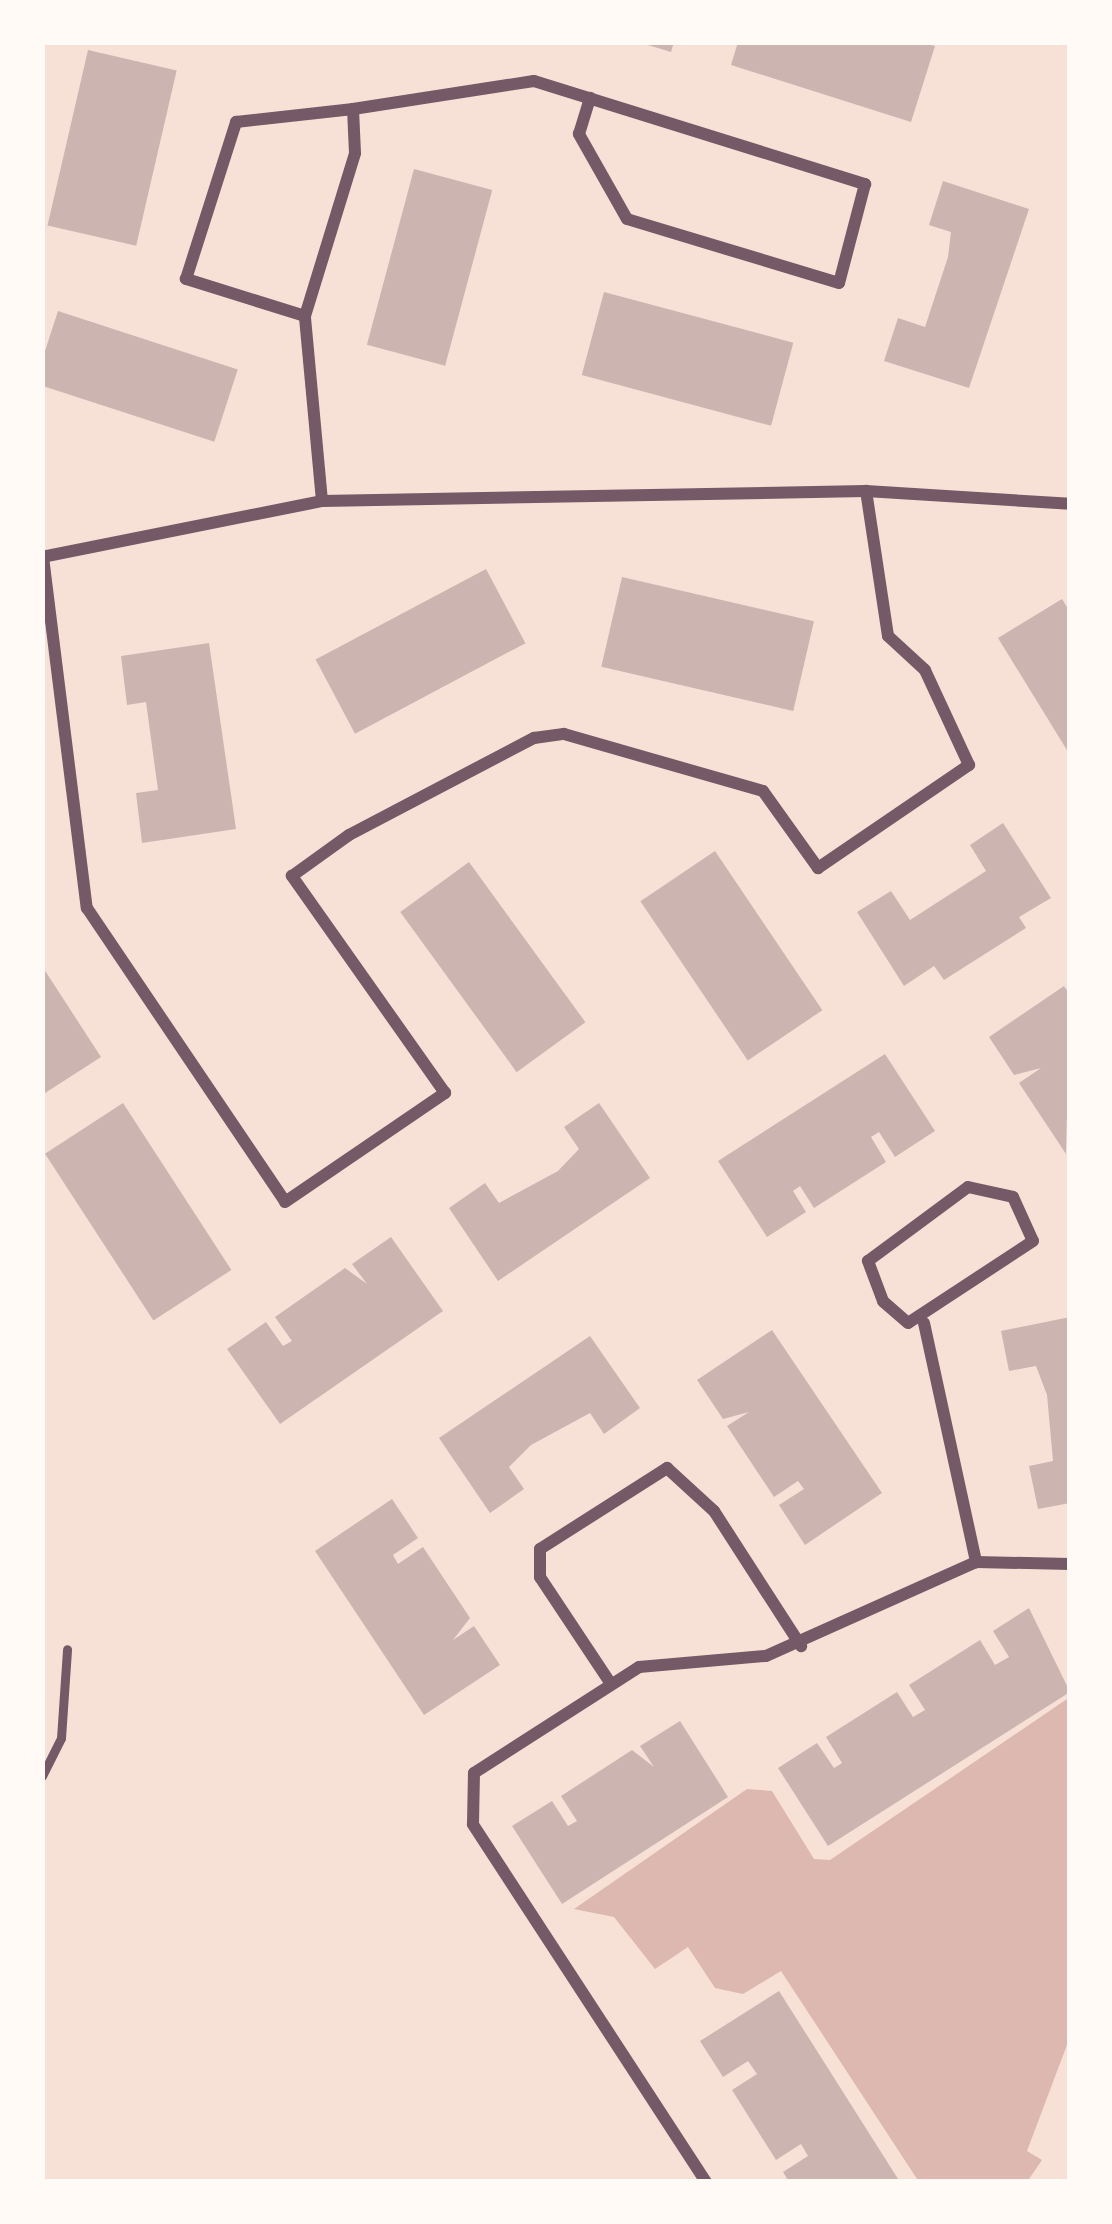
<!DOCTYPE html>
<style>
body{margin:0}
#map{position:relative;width:1112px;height:2224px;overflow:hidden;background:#f7e1d7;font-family:Ubuntu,sans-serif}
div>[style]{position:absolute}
.water>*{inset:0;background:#dcb8b0}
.building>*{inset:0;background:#ccb4b1;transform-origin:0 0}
.service>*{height:9px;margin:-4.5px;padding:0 4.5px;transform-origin:4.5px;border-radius:4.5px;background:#755966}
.minor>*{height:12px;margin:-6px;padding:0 6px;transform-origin:6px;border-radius:6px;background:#755966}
span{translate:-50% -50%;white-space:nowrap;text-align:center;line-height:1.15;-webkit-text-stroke:9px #fffaf5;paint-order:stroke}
.frame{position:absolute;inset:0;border:45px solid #fffaf5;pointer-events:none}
</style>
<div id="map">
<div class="water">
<div style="clip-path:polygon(1070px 1697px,1070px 2037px,1027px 2151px,1042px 2160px,1027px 2182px,919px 2182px,781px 1971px,743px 1994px,715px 1988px,688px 1947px,655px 1969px,614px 1917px,574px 1909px,747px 1789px,772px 1791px,814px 1859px,830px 1860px)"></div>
</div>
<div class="building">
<div style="clip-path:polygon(638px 42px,674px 42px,671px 52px)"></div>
<div style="clip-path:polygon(738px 42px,921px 42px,935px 46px,911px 122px,731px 65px)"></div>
<div style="left:88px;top:50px;width:91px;height:180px;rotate:13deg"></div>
<div style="left:414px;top:169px;width:81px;height:182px;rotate:15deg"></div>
<div style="clip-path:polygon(943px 181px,1029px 209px,969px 388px,884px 361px,898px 318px,925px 327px,948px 257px,951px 232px,929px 225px)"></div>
<div style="left:604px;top:292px;width:196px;height:86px;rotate:15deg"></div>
<div style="left:58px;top:311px;width:189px;height:76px;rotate:18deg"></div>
<div style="left:486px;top:569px;width:84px;height:193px;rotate:62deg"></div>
<div style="left:622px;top:577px;width:197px;height:92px;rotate:13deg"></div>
<div style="clip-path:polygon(1062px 599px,1070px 612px,1070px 755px,998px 638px)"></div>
<div style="clip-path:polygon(209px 643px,236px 829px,142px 843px,136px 793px,158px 790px,146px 702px,127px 705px,121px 656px)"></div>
<div style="clip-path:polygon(1003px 823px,1051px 898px,1019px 917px,1026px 928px,944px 980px,934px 966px,904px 986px,857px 912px,891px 891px,910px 920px,986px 871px,970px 845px)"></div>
<div style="left:715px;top:851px;width:192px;height:90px;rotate:56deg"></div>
<div style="left:469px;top:862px;width:198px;height:85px;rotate:54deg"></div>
<div style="clip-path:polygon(42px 966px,101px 1057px,42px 1095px)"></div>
<div style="clip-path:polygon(1064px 986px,1070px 995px,1066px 1154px,1019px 1083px,1041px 1068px,1014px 1075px,989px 1037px)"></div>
<div style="clip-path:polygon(885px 1054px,935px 1131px,895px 1157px,879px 1132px,871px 1137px,886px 1162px,814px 1208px,800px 1186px,793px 1191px,806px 1212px,767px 1237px,718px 1161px)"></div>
<div style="left:123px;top:1103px;width:199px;height:93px;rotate:57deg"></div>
<div style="clip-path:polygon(599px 1103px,650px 1178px,498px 1281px,449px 1208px,485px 1183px,499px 1203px,558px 1171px,579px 1149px,564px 1127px)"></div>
<div style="clip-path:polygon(391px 1237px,443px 1311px,280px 1424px,227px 1349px,266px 1322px,283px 1346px,292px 1341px,275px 1317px,345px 1268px,367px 1284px,352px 1264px)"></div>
<div style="clip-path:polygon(1070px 1317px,1070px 1503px,1038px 1509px,1029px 1466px,1053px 1461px,1047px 1395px,1036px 1366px,1009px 1371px,1001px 1331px)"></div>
<div style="clip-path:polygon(772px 1330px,882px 1493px,805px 1545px,779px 1505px,804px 1489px,798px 1481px,774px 1497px,727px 1426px,749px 1412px,723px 1419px,697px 1380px)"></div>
<div style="clip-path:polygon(590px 1336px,640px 1408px,604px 1434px,590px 1413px,531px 1445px,509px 1467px,524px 1489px,490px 1513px,439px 1438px)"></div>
<div style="clip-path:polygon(392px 1499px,418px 1538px,393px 1555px,398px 1564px,423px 1547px,470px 1618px,453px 1640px,474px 1626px,500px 1665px,424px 1715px,315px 1551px)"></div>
<div style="clip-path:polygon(1029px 1608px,1070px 1692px,828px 1846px,778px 1768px,817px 1743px,834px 1768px,842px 1763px,826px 1737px,897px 1692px,913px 1717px,925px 1710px,909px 1685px,980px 1640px,995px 1665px,1009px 1657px,993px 1631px)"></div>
<div style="clip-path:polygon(680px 1721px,728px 1797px,562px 1904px,512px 1826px,552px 1801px,568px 1826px,577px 1821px,561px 1796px,632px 1750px,654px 1767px,640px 1746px)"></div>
<div style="clip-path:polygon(779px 1991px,900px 2182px,789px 2182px,783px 2172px,808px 2156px,801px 2144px,776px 2160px,732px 2090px,757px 2074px,748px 2061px,723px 2077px,700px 2041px)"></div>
</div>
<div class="service">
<div style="left:42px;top:1776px;width:42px;rotate:-63.4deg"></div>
<div style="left:61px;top:1738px;width:89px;rotate:-86.1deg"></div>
</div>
<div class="minor">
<div style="left:305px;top:316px;width:125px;rotate:-162.7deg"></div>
<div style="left:186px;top:279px;width:165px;rotate:-72.3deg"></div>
<div style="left:236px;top:122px;width:118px;rotate:-6.3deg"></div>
<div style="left:322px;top:501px;width:186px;rotate:-95.3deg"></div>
<div style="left:305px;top:316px;width:170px;rotate:-72.9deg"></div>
<div style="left:355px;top:153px;width:44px;rotate:-92.6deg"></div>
<div style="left:353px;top:109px;width:183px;rotate:-8.8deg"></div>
<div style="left:534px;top:81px;width:347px;rotate:17.3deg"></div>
<div style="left:865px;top:184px;width:102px;rotate:104.7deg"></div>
<div style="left:839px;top:283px;width:221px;rotate:-163.2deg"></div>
<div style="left:627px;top:219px;width:98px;rotate:-119.5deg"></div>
<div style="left:579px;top:134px;width:38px;rotate:-73deg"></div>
<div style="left:42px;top:557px;width:286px;rotate:-11.3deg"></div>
<div style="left:322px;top:501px;width:544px;rotate:-1.05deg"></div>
<div style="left:866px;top:491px;width:204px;rotate:3.6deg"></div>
<div style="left:43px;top:557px;width:354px;rotate:82.9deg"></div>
<div style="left:87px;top:908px;width:354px;rotate:56deg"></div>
<div style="left:285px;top:1202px;width:194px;rotate:-34.3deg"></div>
<div style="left:445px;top:1093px;width:266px;rotate:-125.2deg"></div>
<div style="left:292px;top:876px;width:70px;rotate:-35.7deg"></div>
<div style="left:349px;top:835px;width:209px;rotate:-27.7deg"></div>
<div style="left:534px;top:738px;width:30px;rotate:-8deg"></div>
<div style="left:564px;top:734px;width:207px;rotate:16deg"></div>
<div style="left:763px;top:791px;width:95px;rotate:54.5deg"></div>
<div style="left:818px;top:868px;width:183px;rotate:-34.3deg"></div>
<div style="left:969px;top:765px;width:105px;rotate:-114.9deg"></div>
<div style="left:925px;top:670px;width:50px;rotate:-137.4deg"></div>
<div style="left:888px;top:636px;width:147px;rotate:-98.6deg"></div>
<div style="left:968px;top:1187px;width:46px;rotate:12.5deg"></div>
<div style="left:1013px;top:1197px;width:48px;rotate:65.6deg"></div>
<div style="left:1033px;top:1241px;width:149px;rotate:146.7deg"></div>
<div style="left:908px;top:1323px;width:33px;rotate:-139deg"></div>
<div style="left:883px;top:1301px;width:43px;rotate:-110.6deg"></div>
<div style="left:868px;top:1261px;width:124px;rotate:-36.5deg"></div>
<div style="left:924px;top:1323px;width:245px;rotate:77.7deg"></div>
<div style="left:611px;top:1684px;width:128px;rotate:-123.6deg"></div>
<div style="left:540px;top:1577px;width:28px;rotate:-90deg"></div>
<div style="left:540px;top:1549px;width:151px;rotate:-32.5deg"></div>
<div style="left:667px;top:1468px;width:64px;rotate:42.5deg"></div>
<div style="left:714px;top:1511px;width:161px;rotate:57.2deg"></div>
<div style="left:706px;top:2182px;width:427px;rotate:-123.1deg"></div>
<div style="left:473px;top:1824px;width:51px;rotate:-88.9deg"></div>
<div style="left:474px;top:1773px;width:196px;rotate:-32.7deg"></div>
<div style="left:639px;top:1667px;width:127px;rotate:-5deg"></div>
<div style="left:766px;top:1656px;width:230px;rotate:-24.1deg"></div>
<div style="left:976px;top:1562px;width:94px;rotate:1.2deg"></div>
</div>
<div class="frame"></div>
</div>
